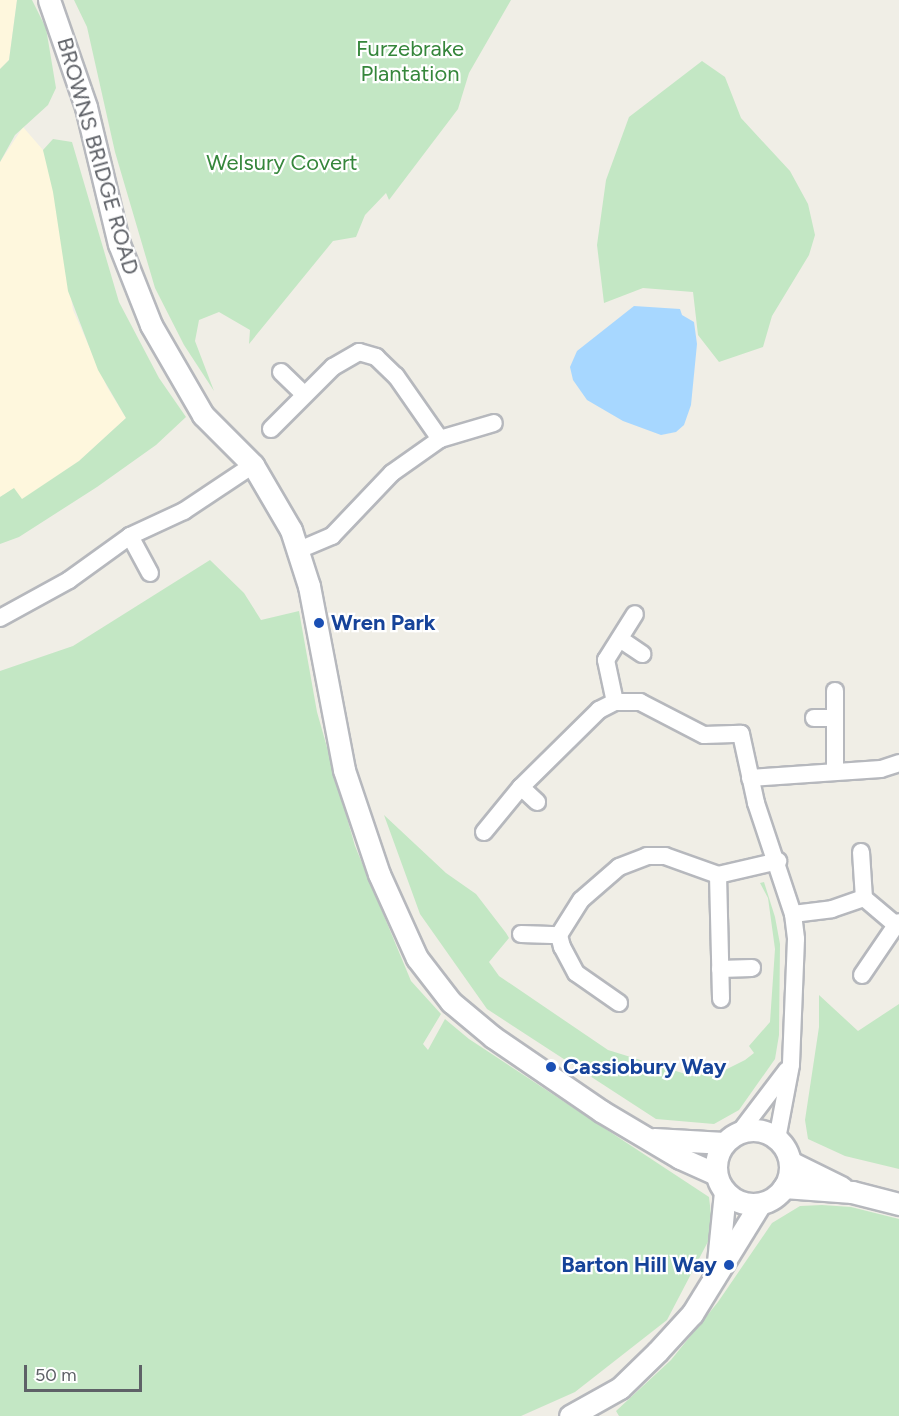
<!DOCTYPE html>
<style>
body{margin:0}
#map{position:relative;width:899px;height:1416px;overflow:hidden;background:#f0eee6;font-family:Figtree,sans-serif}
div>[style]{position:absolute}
.commercial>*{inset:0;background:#fef7dd}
.green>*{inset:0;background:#c3e7c4}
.water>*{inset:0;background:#a7d7ff}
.roads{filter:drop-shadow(2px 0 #b6b8bd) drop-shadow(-2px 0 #b6b8bd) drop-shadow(0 2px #b6b8bd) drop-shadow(0 -2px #b6b8bd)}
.minor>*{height:16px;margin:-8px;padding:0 8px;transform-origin:8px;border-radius:8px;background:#fff}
.tertiary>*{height:21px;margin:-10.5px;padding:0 10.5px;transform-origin:10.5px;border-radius:10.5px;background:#fff}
.tertiary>.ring{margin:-10.5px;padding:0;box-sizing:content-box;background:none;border:21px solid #fff;border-radius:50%}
.dots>*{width:16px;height:16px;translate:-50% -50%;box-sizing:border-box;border:3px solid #fff;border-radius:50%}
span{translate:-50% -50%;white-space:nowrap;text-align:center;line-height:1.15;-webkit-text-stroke:4.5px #fff;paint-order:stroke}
.park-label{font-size:22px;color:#35863b}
.street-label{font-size:22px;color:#5e6167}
.transit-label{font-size:22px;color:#164399;font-weight:700}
.left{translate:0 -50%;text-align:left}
.right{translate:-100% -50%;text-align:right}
.scale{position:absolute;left:24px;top:1365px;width:118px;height:27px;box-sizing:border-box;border:3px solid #5e6167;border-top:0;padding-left:8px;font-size:18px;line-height:21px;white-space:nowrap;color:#5e6167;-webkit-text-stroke:4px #fff;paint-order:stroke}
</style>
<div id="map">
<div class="commercial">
<div style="clip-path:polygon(0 0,17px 0,9px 60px,0 69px)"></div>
<div style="clip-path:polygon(23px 127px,43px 150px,50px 171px,73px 310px,107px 387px,126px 418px,79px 461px,22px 500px,14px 489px,0 497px,0 162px)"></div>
</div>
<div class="green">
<div style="clip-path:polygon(17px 0,32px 0,46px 28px,56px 88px,48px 105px,15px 135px,0 162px,0 69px,9px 60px)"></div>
<div style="clip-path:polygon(74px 0,511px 0,469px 73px,458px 109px,389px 200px,386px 193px,365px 215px,356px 237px,333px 241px,249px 344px,250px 330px,219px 312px,199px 320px,195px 341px,214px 391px,184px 345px,155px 288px,115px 152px,87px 27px)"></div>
<div style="clip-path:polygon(702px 61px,725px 77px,741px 118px,790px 171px,808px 204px,815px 235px,809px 255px,772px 316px,763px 347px,719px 362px,698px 335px,693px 292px,643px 288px,604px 303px,597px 245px,606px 180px,629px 117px)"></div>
<div style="clip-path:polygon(53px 139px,72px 142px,119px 302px,159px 378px,186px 417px,156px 445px,97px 487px,19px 537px,0 544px,0 497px,14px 488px,22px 499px,79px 461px,126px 418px,98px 370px,68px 291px,53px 192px,43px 150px)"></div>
<div style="clip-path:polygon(210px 560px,244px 593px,261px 620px,299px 611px,317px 712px,355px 846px,411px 981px,441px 1014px,423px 1044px,428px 1050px,445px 1019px,469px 1039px,709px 1197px,713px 1232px,667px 1320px,575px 1392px,521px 1416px,0 1416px,0 671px,73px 646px)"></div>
<div style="clip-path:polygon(384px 815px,446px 873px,476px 894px,506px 933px,509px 938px,489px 962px,499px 976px,608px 1050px,692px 1076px,721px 1072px,745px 1060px,754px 1053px,749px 1046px,770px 1022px,775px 949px,768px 898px,760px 883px,764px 882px,775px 917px,780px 944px,779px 1035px,775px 1059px,739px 1110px,714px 1124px,656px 1119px,487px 1009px,420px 914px)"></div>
<div style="clip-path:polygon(819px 995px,858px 1031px,899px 1004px,899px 1169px,845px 1156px,808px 1139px,805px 1120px,819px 1027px)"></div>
<div style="clip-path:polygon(822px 1205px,851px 1207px,899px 1219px,899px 1416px,619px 1416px,616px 1411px,671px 1360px,718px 1302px,772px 1223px,800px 1206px)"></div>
</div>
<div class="water">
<div style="clip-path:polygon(634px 306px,680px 309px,682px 315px,694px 322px,697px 344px,691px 405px,684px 425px,676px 432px,661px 435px,623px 421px,587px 400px,573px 380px,570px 367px,577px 351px)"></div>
</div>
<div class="roads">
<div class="minor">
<div style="left:281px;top:372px;width:32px;rotate:44deg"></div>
<div style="left:271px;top:429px;width:88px;rotate:-45deg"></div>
<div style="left:333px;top:367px;width:30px;rotate:-30deg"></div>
<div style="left:359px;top:352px;width:18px;rotate:16deg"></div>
<div style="left:376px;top:357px;width:28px;rotate:44deg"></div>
<div style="left:396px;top:376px;width:77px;rotate:55.1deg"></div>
<div style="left:130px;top:536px;width:42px;rotate:61.6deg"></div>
<div style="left:299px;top:550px;width:36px;rotate:-23deg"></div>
<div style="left:332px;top:536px;width:87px;rotate:-46.4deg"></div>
<div style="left:392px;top:473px;width:59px;rotate:-35.3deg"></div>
<div style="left:440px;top:439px;width:56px;rotate:-16.5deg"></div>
<div style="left:0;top:618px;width:79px;rotate:-28.8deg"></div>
<div style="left:69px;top:580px;width:75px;rotate:-35.8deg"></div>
<div style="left:130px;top:536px;width:60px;rotate:-24.8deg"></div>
<div style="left:184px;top:511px;width:83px;rotate:-33.7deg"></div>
<div style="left:620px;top:639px;width:27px;rotate:34deg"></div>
<div style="left:615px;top:702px;width:43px;rotate:-102.1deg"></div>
<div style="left:606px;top:660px;width:54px;rotate:-57.8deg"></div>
<div style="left:814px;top:718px;width:21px"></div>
<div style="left:835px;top:771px;width:80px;rotate:-90deg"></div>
<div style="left:750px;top:778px;width:131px;rotate:-3.9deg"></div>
<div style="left:881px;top:769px;width:19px;rotate:-18deg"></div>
<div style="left:521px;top:787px;width:22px;rotate:43deg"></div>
<div style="left:484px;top:832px;width:58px;rotate:-50.6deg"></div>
<div style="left:521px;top:787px;width:110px;rotate:-44.6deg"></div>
<div style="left:599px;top:710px;width:18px;rotate:-27deg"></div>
<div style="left:615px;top:702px;width:25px"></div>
<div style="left:640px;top:702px;width:72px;rotate:27.3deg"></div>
<div style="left:704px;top:735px;width:37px;rotate:-2deg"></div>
<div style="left:741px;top:734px;width:71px;rotate:77.7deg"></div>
<div style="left:756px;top:803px;width:117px;rotate:71.6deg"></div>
<div style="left:793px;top:914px;width:25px;rotate:83deg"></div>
<div style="left:796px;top:939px;width:126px;rotate:92.3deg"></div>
<div style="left:791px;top:1065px;width:75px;rotate:100.7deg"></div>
<div style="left:861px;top:852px;width:46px;rotate:86.3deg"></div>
<div style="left:718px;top:875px;width:124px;rotate:88.6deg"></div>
<div style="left:793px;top:914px;width:39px;rotate:-7deg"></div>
<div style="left:832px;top:909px;width:34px;rotate:-19deg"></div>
<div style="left:864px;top:898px;width:42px;rotate:40.2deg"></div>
<div style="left:896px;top:925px;width:4px;rotate:-45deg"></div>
<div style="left:521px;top:934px;width:38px;rotate:2deg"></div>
<div style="left:720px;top:969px;width:32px;rotate:-2deg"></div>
<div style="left:862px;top:975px;width:60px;rotate:-55.8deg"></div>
<div style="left:619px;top:1003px;width:52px;rotate:-145.1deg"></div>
<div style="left:576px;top:973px;width:30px;rotate:-118deg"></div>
<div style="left:562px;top:947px;width:12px;rotate:-104deg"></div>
<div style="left:559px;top:935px;width:41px;rotate:-57.8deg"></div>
<div style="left:581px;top:900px;width:50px;rotate:-41deg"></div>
<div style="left:619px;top:867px;width:30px;rotate:-21deg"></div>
<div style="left:647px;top:856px;width:18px"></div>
<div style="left:665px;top:856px;width:56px;rotate:19.7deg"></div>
<div style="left:718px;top:875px;width:62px;rotate:-13.1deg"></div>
<div style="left:739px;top:1133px;width:79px;rotate:-52.7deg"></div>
</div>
<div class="tertiary">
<div style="left:49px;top:0;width:113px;rotate:70.9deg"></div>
<div style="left:86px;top:107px;width:141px;rotate:76.5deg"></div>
<div style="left:119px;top:244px;width:87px;rotate:68.4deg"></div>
<div style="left:151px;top:325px;width:104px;rotate:60deg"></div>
<div style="left:203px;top:415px;width:71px;rotate:45deg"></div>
<div style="left:253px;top:465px;width:75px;rotate:59.7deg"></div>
<div style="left:291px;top:530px;width:59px;rotate:72.2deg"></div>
<div style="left:309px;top:586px;width:187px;rotate:79.2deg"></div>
<div style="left:344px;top:770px;width:110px;rotate:71.4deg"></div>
<div style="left:379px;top:874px;width:92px;rotate:65.7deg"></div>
<div style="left:417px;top:958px;width:56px;rotate:52.3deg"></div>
<div style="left:451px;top:1002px;width:55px;rotate:39.8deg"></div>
<div style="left:493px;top:1037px;width:131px;rotate:34.4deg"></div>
<div style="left:601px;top:1111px;width:92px;rotate:30.7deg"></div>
<div style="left:680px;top:1158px;width:39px;rotate:24deg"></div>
<div class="ring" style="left:716px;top:1130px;width:53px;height:53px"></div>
<div style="left:654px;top:1139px;width:70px;rotate:3.3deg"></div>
<div style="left:790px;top:1162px;width:57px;rotate:26.1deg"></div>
<div style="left:784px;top:1187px;width:68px;rotate:4.2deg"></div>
<div style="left:852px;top:1192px;width:49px;rotate:14.3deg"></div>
<div style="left:718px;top:1262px;width:70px;rotate:-84.3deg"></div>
<div style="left:570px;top:1416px;width:57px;rotate:-29.2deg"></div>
<div style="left:620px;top:1388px;width:52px;rotate:-44.2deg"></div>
<div style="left:657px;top:1352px;width:52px;rotate:-47.4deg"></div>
<div style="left:692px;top:1314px;width:129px;rotate:-58.3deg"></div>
</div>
</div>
<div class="dots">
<div style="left:319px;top:623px;background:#1a4fb4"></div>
<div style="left:551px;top:1067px;background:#1a4fb4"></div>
<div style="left:729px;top:1265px;background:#1a4fb4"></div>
</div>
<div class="park-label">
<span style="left:410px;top:61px">Furzebrake<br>Plantation</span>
<span style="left:282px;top:163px">Welsury Covert</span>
</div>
<div class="street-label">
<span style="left:98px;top:156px;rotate:74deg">BROWNS BRIDGE ROAD</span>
</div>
<div class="transit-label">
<span class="left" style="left:331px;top:623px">Wren Park</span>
<span class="left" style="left:563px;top:1067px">Cassiobury Way</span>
<span class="right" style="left:717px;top:1265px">Barton Hill Way</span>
</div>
<div class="scale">50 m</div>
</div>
